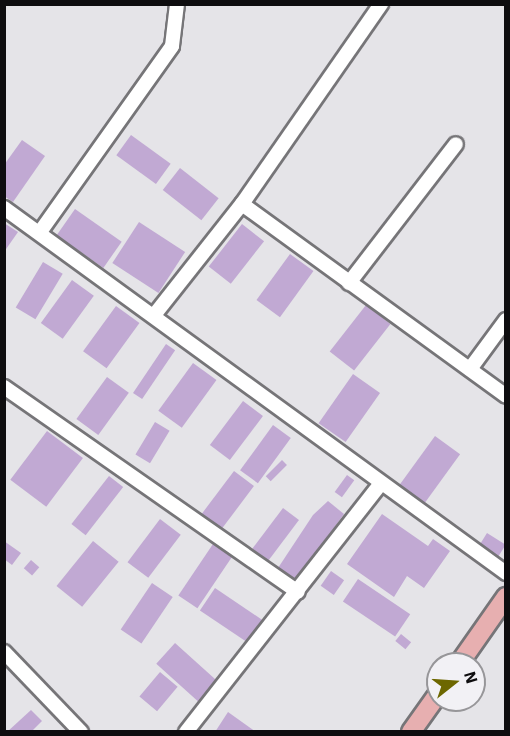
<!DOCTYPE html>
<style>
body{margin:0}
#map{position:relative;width:510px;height:736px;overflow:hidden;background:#e5e4e8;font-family:"IBM Plex Sans",sans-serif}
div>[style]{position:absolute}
.building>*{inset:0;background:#c1a9d3;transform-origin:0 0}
.roads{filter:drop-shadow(2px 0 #767578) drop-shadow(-2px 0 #767578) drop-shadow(0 2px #767578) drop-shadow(0 -2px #767578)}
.minor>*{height:14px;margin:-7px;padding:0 7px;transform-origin:7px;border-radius:7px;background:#fff}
.major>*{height:18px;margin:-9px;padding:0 9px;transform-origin:9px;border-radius:9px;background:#e7afb0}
span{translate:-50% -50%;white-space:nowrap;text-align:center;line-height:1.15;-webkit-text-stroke:6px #f2f1f5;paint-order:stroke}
.frame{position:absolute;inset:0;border:6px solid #0e0d0f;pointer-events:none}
.north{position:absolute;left:426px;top:652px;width:60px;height:60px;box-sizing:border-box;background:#f2f1f5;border:2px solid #979699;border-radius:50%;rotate:73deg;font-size:16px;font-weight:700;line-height:24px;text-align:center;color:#0e0d0f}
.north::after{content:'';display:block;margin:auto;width:21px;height:27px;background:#6d6700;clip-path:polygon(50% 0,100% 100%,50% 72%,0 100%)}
</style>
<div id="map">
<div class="building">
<div style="left:131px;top:135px;width:49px;height:25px;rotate:36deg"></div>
<div style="clip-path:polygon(22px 140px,45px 156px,13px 202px,4px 196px,4px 165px)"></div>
<div style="left:180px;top:168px;width:49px;height:28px;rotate:38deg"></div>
<div style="left:75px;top:209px;width:57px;height:32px;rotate:35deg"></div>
<div style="left:139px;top:222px;width:55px;height:49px;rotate:33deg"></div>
<div style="clip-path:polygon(4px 223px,18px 232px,4px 252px)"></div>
<div style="left:242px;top:224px;width:28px;height:54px;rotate:38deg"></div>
<div style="left:290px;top:254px;width:29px;height:57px;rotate:36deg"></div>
<div style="left:43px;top:262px;width:23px;height:53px;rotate:31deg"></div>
<div style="left:72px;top:280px;width:27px;height:53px;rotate:36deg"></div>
<div style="left:366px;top:305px;width:31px;height:59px;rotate:38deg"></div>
<div style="left:116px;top:306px;width:29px;height:56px;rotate:36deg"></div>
<div style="left:166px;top:344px;width:11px;height:59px;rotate:34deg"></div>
<div style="left:193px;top:363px;width:29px;height:59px;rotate:36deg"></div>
<div style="left:353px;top:374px;width:33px;height:60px;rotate:35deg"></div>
<div style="left:107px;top:377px;width:27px;height:52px;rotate:36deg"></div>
<div style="left:243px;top:401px;width:25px;height:55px;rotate:37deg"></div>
<div style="left:155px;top:422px;width:17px;height:38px;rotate:31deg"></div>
<div style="left:273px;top:425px;width:22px;height:56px;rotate:36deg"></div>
<div style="left:47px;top:431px;width:45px;height:61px;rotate:37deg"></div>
<div style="left:435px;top:436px;width:31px;height:62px;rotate:36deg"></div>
<div style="left:282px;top:460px;width:7px;height:23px;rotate:45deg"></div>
<div style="left:234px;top:471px;width:25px;height:54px;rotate:37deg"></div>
<div style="left:347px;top:475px;width:9px;height:21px;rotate:36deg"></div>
<div style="left:109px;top:476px;width:18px;height:61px;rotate:38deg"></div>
<div style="clip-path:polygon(328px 501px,344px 514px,296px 581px,278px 568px,313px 515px)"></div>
<div style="left:283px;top:508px;width:20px;height:51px;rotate:37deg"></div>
<div style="clip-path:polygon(382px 514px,428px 546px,433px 539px,450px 551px,424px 588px,407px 576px,394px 597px,347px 564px)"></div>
<div style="left:160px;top:519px;width:26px;height:54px;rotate:37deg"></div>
<div style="left:487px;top:533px;width:22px;height:15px;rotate:32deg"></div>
<div style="clip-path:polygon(4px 541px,21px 553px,12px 565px,4px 559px)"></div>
<div style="left:93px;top:541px;width:33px;height:58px;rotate:39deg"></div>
<div style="left:213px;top:544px;width:23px;height:62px;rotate:34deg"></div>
<div style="left:31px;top:560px;width:11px;height:11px;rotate:41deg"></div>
<div style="left:331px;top:571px;width:16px;height:18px;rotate:35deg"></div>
<div style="left:358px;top:579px;width:63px;height:27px;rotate:34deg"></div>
<div style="left:152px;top:583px;width:25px;height:56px;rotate:34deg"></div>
<div style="left:215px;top:588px;width:58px;height:27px;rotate:34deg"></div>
<div style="left:401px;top:634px;width:13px;height:9px;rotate:39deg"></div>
<div style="left:175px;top:643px;width:59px;height:28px;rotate:42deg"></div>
<div style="left:160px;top:672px;width:23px;height:32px;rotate:40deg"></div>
<div style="clip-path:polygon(31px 710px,42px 721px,31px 732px,7px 732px)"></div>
<div style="clip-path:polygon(228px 712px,256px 732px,215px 732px)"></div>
</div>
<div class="roads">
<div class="minor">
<div style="left:242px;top:204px;width:326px;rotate:36deg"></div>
<div style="left:4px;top:208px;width:621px;rotate:36.02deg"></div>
<div style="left:40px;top:232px;width:228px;rotate:-54.6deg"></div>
<div style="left:172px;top:46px;width:42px;rotate:-83.2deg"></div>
<div style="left:349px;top:283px;width:175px;rotate:-52.4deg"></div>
<div style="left:155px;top:314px;width:140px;rotate:-51.7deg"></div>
<div style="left:242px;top:204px;width:244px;rotate:-55.2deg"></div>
<div style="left:470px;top:369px;width:61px;rotate:-53.7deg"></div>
<div style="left:4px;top:387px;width:358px;rotate:34.9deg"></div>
<div style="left:4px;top:652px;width:111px;rotate:46.1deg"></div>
<div style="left:186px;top:732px;width:314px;rotate:-51.9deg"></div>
</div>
<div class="major">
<div style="left:459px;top:664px;width:82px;rotate:-55deg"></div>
<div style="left:411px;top:732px;width:47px;rotate:-54.6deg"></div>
</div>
</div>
<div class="frame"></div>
<div class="north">N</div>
</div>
